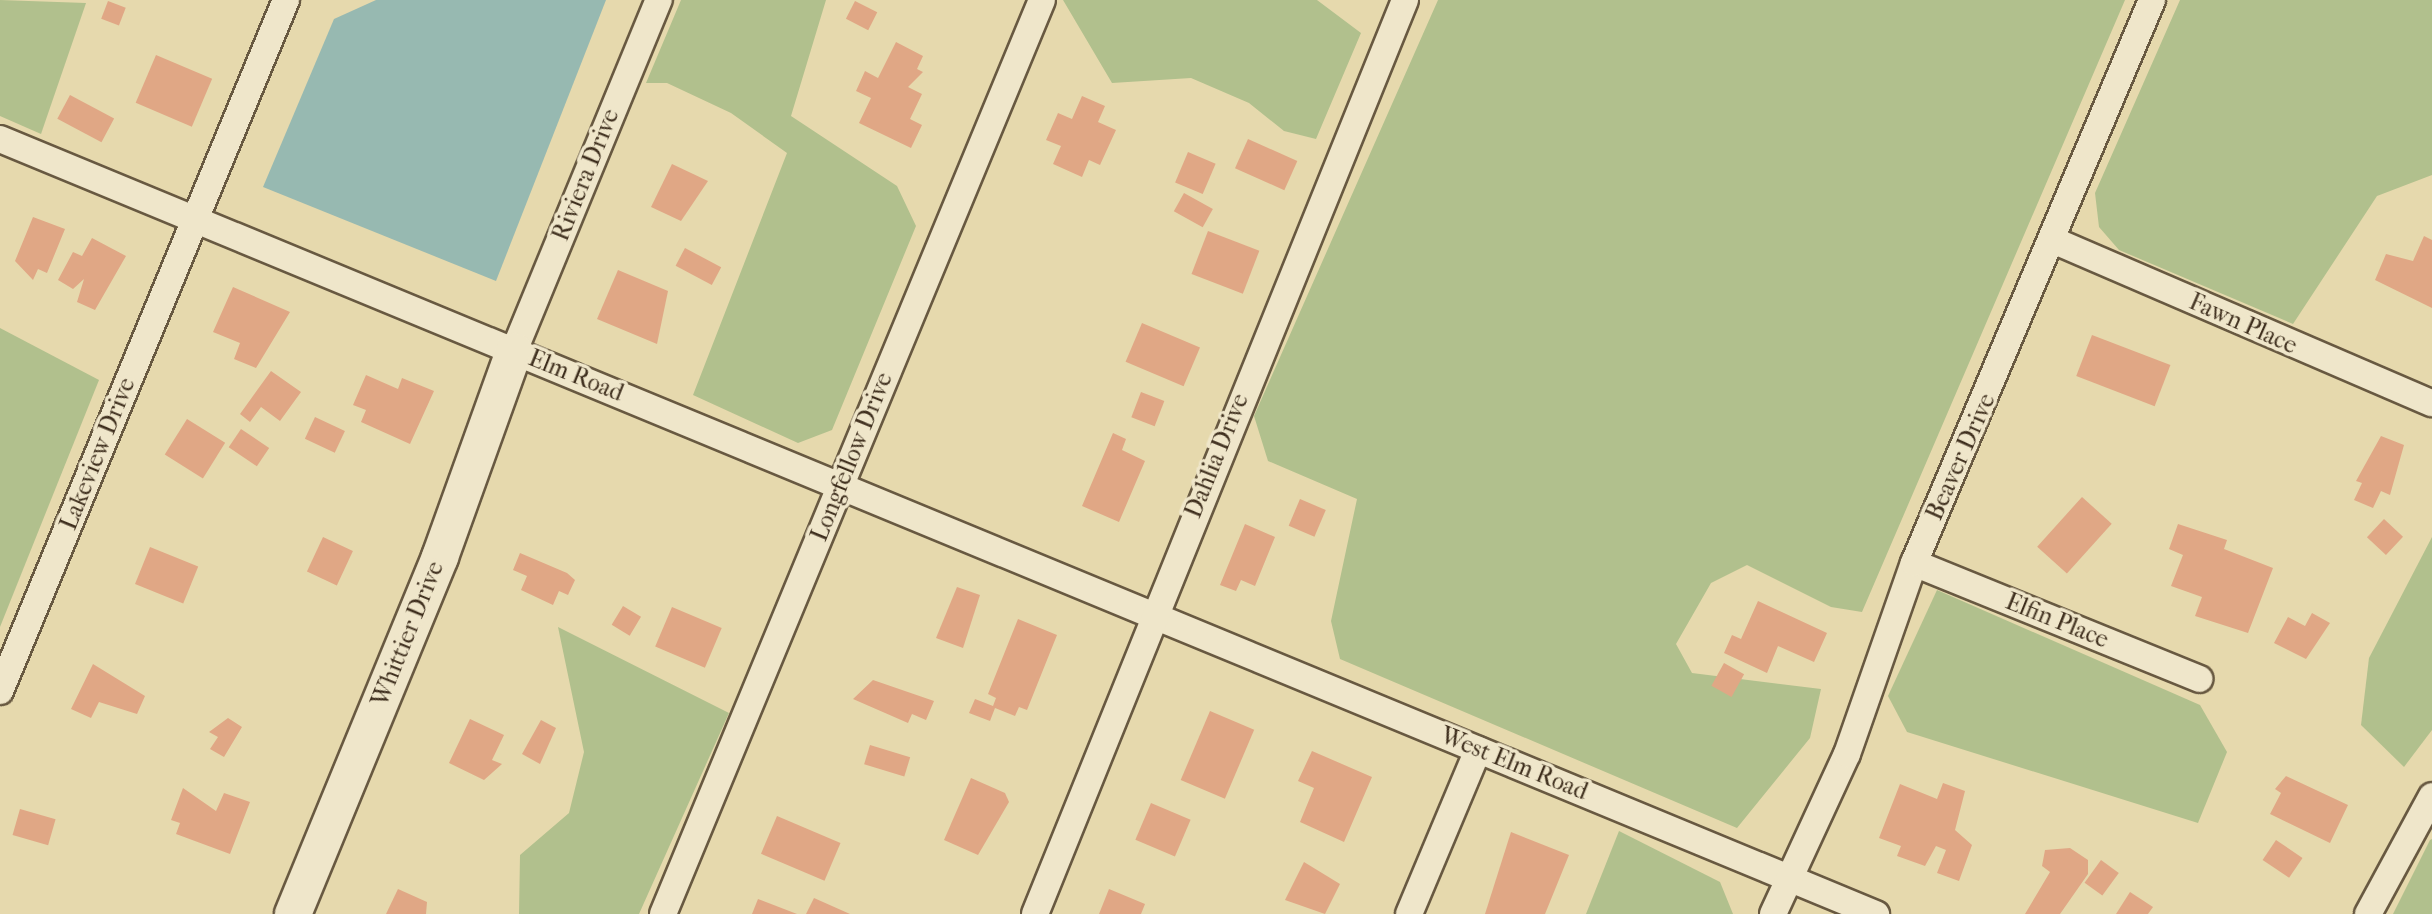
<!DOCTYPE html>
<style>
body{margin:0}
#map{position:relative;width:2432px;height:914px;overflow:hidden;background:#e6d9ad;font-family:"IM FELL French Canon",serif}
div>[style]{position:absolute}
.green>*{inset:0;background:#b1c08d}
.water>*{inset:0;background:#97b9b1}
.building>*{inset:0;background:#e0a785;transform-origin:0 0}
.roads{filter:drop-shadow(2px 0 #685941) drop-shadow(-2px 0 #685941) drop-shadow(0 2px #685941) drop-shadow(0 -2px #685941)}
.street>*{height:26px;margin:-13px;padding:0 13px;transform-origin:13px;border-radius:13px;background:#efe6ca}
.secondary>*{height:36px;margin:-18px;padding:0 18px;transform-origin:18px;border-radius:18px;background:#efe6ca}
span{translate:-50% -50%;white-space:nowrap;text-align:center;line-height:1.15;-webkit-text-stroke:7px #efe6ca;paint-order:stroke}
.street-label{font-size:24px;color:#3e2e1d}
</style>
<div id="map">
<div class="green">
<div style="clip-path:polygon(0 0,86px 3px,41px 134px,0 116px)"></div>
<div style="clip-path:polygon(681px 0,826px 0,791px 116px,897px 186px,916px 226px,832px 430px,798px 443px,693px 395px,787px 153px,731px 113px,667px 83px,646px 83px)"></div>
<div style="clip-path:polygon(1063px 0,1317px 0,1361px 33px,1316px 139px,1284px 131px,1249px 103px,1191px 78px,1112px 83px)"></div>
<div style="clip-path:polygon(1438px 0,2125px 0,1862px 612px,1831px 607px,1747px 565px,1711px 583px,1676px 644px,1692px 673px,1821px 689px,1810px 738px,1737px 828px,1340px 659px,1331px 621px,1357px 499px,1268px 461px,1254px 416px)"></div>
<div style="clip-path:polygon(2180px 0,2432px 0,2432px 175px,2377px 196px,2293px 324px,2119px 250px,2099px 227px,2095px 193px)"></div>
<div style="clip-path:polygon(0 328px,99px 380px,0 627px)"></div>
<div style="clip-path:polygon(2432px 537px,2432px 730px,2404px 767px,2361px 725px,2369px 658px)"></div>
<div style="clip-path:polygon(1937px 590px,2200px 705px,2227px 752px,2198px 823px,1907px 732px,1888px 696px)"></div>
<div style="clip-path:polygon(558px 627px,729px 713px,639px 914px,519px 914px,520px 855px,569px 813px,584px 752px)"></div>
<div style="clip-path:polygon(1619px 831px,1720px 882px,1733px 914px,1586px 914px)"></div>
<div style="clip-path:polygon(2432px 839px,2432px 914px,2393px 914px,2430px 840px)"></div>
</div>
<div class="water">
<div style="clip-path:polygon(376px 0,606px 0,496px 281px,263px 187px,334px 19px)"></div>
</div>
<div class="building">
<div style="left:108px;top:1px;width:19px;height:19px;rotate:21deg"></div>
<div style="left:855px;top:1px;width:25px;height:20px;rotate:27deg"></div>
<div style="clip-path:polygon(896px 42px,923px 56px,917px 69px,923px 72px,908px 87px,922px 94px,910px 119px,922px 125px,911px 148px,859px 123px,871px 98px,856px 91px,865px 71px,878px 78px)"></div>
<div style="left:156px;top:55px;width:61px;height:52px;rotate:23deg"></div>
<div style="left:70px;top:95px;width:50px;height:27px;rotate:28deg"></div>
<div style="clip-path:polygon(1082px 96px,1105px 106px,1098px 122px,1116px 130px,1100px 165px,1089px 160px,1082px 177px,1053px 164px,1061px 146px,1046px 140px,1058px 113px,1072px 119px)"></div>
<div style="left:1248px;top:139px;width:54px;height:32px;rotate:24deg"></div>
<div style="left:1188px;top:152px;width:30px;height:33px;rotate:23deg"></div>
<div style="clip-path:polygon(672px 164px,708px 181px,681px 221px,651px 207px)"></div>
<div style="left:1184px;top:193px;width:33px;height:21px;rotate:29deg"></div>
<div style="clip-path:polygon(33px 217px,65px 229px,47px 273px,38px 269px,33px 280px,15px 261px)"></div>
<div style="left:1208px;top:231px;width:55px;height:46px;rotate:21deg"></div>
<div style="clip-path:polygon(2424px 236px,2432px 240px,2432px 308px,2375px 280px,2386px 254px,2413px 261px)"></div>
<div style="clip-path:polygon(92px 238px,126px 256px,95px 310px,77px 302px,84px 279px,73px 289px,58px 280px,73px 252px,82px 256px)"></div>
<div style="left:685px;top:248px;width:41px;height:20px;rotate:28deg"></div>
<div style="clip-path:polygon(618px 270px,668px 291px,657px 344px,597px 319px)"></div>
<div style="clip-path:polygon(233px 287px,290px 312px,256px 368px,234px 359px,240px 343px,213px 332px)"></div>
<div style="left:1142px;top:323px;width:63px;height:42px;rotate:23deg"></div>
<div style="left:2092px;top:335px;width:84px;height:44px;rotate:21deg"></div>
<div style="clip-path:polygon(271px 371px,301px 392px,280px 421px,261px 407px,250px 422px,240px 414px)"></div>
<div style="clip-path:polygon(366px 375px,398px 389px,402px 378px,434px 391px,410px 444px,361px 422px,366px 410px,353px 405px)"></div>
<div style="left:1141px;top:392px;width:25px;height:27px;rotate:21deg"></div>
<div style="left:315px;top:417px;width:33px;height:24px;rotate:25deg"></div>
<div style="left:187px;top:419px;width:45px;height:42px;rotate:32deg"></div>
<div style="left:241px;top:429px;width:34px;height:22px;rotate:34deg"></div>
<div style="clip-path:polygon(1113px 433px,1126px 439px,1122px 450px,1145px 461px,1119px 522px,1082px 506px)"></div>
<div style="clip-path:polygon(2381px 436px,2404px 445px,2390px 495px,2381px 491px,2373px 508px,2354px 500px,2362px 483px,2356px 481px)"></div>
<div style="left:2082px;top:497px;width:40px;height:67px;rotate:42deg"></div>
<div style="left:1300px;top:499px;width:28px;height:29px;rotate:23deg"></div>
<div style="left:2384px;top:519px;width:26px;height:25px;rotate:43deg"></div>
<div style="clip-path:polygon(1245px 524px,1275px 537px,1255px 586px,1241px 580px,1236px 591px,1220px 585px)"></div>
<div style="clip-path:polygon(2178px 524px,2227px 540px,2224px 549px,2273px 568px,2248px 633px,2195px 616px,2202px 597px,2171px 586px,2183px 555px,2169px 549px)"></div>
<div style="left:323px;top:537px;width:33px;height:38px;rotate:25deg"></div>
<div style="left:150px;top:547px;width:52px;height:40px;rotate:22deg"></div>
<div style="clip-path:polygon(520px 553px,567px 573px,575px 580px,568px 595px,559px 591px,553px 605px,521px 590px,527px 576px,513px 570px)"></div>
<div style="clip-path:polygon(957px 587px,980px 595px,963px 648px,936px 638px)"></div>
<div style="clip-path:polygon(1758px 601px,1827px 633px,1814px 662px,1778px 646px,1767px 673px,1724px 653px,1732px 635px,1741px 639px)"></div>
<div style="left:623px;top:606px;width:21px;height:22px;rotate:31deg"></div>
<div style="left:672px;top:607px;width:54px;height:43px;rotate:23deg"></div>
<div style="clip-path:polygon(2312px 613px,2330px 623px,2306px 659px,2274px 643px,2288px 617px,2305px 626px)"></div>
<div style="clip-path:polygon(1018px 619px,1057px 635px,1027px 710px,1019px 707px,1015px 716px,995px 708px,990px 721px,969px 713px,975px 699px,993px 706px,996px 698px,988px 694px)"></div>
<div style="left:1724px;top:663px;width:23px;height:26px;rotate:29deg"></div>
<div style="clip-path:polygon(93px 664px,145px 696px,137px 714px,99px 702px,91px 718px,71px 709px)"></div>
<div style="clip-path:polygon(873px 680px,934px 701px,926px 720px,912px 714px,908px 723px,853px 699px)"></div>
<div style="left:1210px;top:711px;width:48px;height:75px;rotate:23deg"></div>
<div style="clip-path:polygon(228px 718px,242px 727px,224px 757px,210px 749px,218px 737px,209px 732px)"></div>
<div style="clip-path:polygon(470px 719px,504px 735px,492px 760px,502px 764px,484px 780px,449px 763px)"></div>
<div style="clip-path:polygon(541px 720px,556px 728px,540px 764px,522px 754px)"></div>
<div style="left:870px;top:745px;width:42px;height:20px;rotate:17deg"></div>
<div style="clip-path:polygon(1312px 751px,1372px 777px,1344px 842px,1300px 822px,1314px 788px,1298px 781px)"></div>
<div style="clip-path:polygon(2286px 776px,2348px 805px,2330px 843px,2270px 814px,2281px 793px,2275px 789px)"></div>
<div style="clip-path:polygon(971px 778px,1005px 793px,1009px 802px,978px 855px,944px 840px)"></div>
<div style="clip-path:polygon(1943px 783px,1965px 791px,1955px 830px,1972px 845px,1959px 881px,1937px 873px,1946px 850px,1936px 846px,1925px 866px,1897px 856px,1901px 846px,1879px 838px,1900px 784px,1937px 799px)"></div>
<div style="clip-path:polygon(183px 788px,216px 811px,224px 793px,250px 802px,230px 854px,176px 834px,180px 823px,171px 820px)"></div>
<div style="left:1151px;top:803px;width:43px;height:40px;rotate:23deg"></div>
<div style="left:20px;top:809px;width:37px;height:27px;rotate:16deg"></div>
<div style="left:777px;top:816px;width:69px;height:41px;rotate:23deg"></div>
<div style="clip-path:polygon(1511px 832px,1569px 855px,1545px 914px,1485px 914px)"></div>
<div style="left:2276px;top:840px;width:32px;height:24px;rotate:34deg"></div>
<div style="clip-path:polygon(2070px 848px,2088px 860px,2088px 874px,2060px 914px,2025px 914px,2050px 872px,2042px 866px,2045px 850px)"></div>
<div style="left:2101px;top:860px;width:22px;height:28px;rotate:36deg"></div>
<div style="clip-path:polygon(1304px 862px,1340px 884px,1325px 914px,1285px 900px)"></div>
<div style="clip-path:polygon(398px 889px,427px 902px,426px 914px,386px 914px)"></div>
<div style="clip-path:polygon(1109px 889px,1145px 904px,1141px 914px,1099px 914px)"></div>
<div style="clip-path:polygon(2130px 892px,2153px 907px,2148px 914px,2116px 914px)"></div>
<div style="clip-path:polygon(814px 898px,850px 914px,806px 914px)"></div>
<div style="clip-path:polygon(758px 899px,797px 914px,752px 914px)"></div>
</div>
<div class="roads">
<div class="street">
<div style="left:0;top:139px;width:2030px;rotate:22.45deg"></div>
<div style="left:2055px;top:241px;width:410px;rotate:23.3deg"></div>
<div style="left:514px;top:351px;width:380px;rotate:-67.6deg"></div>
<div style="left:1914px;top:563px;width:308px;rotate:22.1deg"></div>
<div style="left:0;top:691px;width:748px;rotate:-67.52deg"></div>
<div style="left:663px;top:914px;width:989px;rotate:-67.48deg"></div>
<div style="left:1035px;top:914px;width:986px;rotate:-67.96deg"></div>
<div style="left:1409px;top:914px;width:178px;rotate:-67.2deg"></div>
<div style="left:1773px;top:914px;width:176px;rotate:-65.2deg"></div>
<div style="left:1847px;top:754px;width:202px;rotate:-70.7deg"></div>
<div style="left:1914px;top:563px;width:611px;rotate:-67.08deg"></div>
<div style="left:2368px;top:914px;width:134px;rotate:-61.5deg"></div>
</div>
<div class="secondary">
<div style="left:293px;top:914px;width:386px;rotate:-67.6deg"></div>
<div style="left:440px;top:557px;width:219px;rotate:-70.2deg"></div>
</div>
</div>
<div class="street-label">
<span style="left:586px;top:175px;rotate:-68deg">Riviera Drive</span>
<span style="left:2243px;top:324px;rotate:24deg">Fawn Place</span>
<span style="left:576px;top:376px;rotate:22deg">Elm Road</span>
<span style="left:98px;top:454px;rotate:-68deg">Lakeview Drive</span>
<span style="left:1217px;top:456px;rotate:-68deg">Dahlia Drive</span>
<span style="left:852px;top:457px;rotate:-68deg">Longfellow Drive</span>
<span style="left:1961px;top:457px;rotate:-66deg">Beaver Drive</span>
<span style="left:2057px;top:621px;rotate:22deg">Elfin Place</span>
<span style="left:408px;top:634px;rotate:-68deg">Whittier Drive</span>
<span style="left:1514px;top:764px;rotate:22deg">West Elm Road</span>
</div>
</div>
